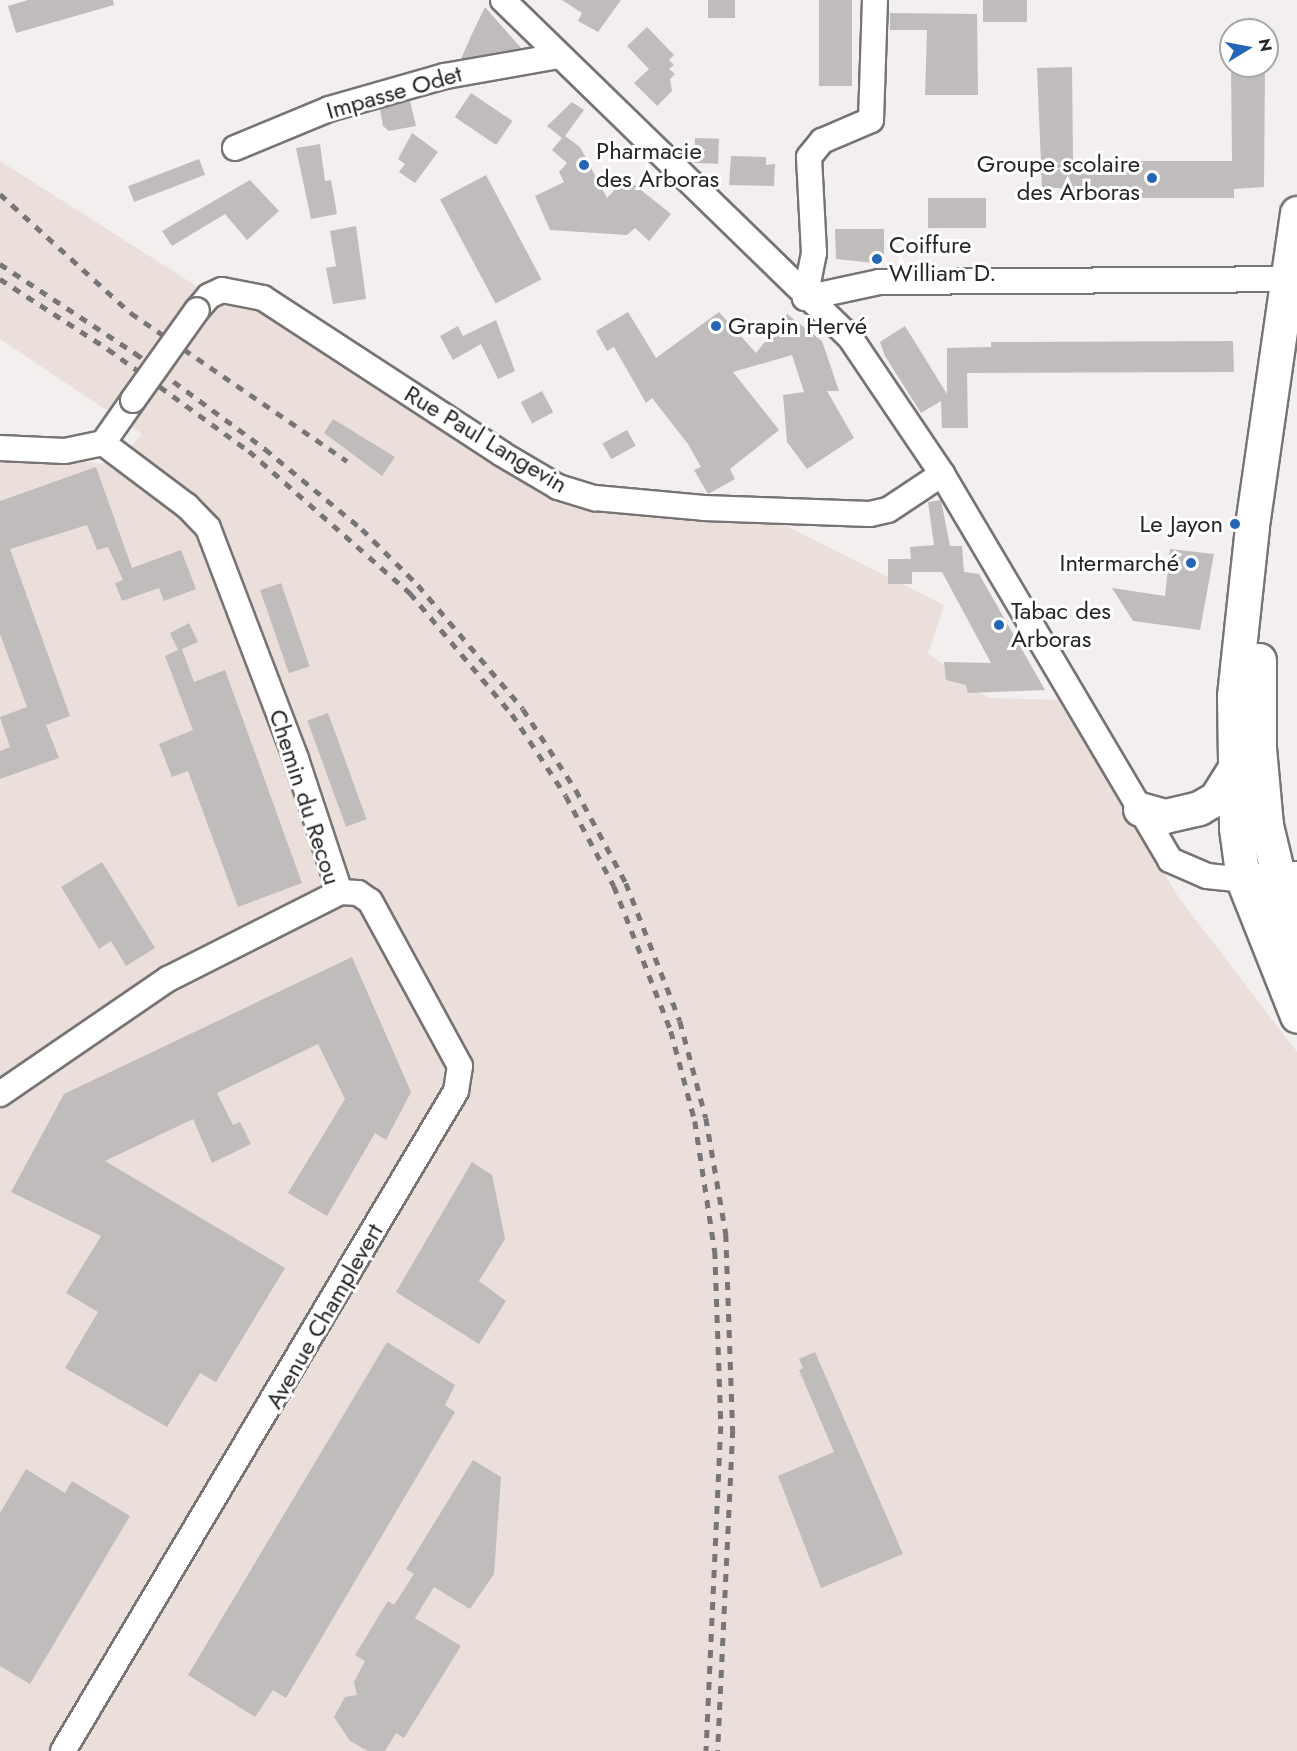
<!DOCTYPE html>
<meta charset="utf-8">
<style>
body{margin:0}
#map{position:relative;width:1297px;height:1751px;overflow:hidden;background:#f2efee;font-family:Jost,sans-serif}
div>[style]{position:absolute}
.built>*{inset:0;background:#ebdfdc}
.building>*{inset:0;background:#c0bcbc;transform-origin:0 0}
.roads{filter:drop-shadow(2px 0 #777473) drop-shadow(-2px 0 #777473) drop-shadow(0 2px #777473) drop-shadow(0 -2px #777473)}
.minor>*{height:24px;margin:-12px;padding:0 12px;transform-origin:12px;border-radius:12px;background:#fff}
.tertiary>*{height:30px;margin:-15px;padding:0 15px;transform-origin:15px;border-radius:15px;background:#fff}
.secondary>*{height:33px;margin:-16.5px;padding:0 16.5px;transform-origin:16.5px;border-radius:16.5px;background:#fff}
.rail>*{height:4.5px;margin-top:-2.25px;transform-origin:0;background:repeating-linear-gradient(90deg,#777575 0 8px,transparent 0 16px)}
.bridges{filter:drop-shadow(2px 0 #777473) drop-shadow(-2px 0 #777473) drop-shadow(0 2px #777473) drop-shadow(0 -2px #777473)}
.minor-bridge>*{height:24px;margin:-12px;padding:0 12px;transform-origin:12px;border-radius:12px;background:#fff}
.dots>*{width:16px;height:16px;translate:-50% -50%;box-sizing:border-box;border:3px solid #fff;border-radius:50%}
span{translate:-50% -50%;white-space:nowrap;text-align:center;line-height:1.15;-webkit-text-stroke:6px #fff;paint-order:stroke}
.street-label{font-size:24px;color:#272525}
.poi-label{font-size:24px;color:#272525}
.left{translate:0 -50%;text-align:left}
.right{translate:-100% -50%;text-align:right}
.north{position:absolute;left:1219px;top:18px;width:60px;height:60px;box-sizing:border-box;background:#fff;border:2px solid #a9a8a8;border-radius:50%;rotate:80deg;font-size:16px;font-weight:700;line-height:24px;text-align:center;color:#272525}
.north::after{content:'';display:block;margin:auto;width:21px;height:27px;background:#2465b6;clip-path:polygon(50% 0,100% 100%,50% 72%,0 100%)}
</style>
<div id="map">
<div class="built">
<div style="clip-path:polygon(0 161px,212px 296px,235px 287px,569px 492px,744px 505px,944px 605px,928px 653px,988px 698px,1060px 700px,1179px 898px,1297px 1052px,1297px 1751px,0 1751px,0 456px,113px 464px,142px 434px,0 339px)"></div>
</div>
<div class="building">
<div style="clip-path:polygon(28px 0,113px 0,114px 5px,16px 33px,8px 6px)"></div>
<div style="clip-path:polygon(562px 0,621px 0,598px 32px,578px 21px,582px 13px)"></div>
<div style="left:708px;top:0;width:27px;height:18px"></div>
<div style="left:819px;top:0;width:33px;height:86px"></div>
<div style="left:983px;top:0;width:44px;height:22px"></div>
<div style="clip-path:polygon(485px 7px,521px 48px,461px 59px,471px 36px)"></div>
<div style="clip-path:polygon(890px 13px,977px 14px,978px 95px,925px 95px,927px 30px,890px 30px)"></div>
<div style="clip-path:polygon(647px 27px,674px 55px,669px 60px,674px 65px,669px 69px,675px 74px,670px 79px,672px 91px,657px 106px,634px 83px,649px 69px,627px 46px)"></div>
<div style="clip-path:polygon(1231px 66px,1265px 66px,1264px 187px,1234px 189px,1234px 198px,1071px 198px,1071px 189px,1042px 187px,1037px 68px,1072px 67px,1073px 161px,1232px 161px)"></div>
<div style="left:471px;top:93px;width:50px;height:29px;rotate:34deg"></div>
<div style="clip-path:polygon(410px 101px,416px 126px,389px 131px,383px 126px,380px 109px)"></div>
<div style="clip-path:polygon(572px 102px,584px 110px,565px 136px,580px 147px,607px 198px,626px 178px,671px 214px,649px 241px,635px 228px,627px 235px,550px 230px,535px 196px,564px 182px,559px 172px,567px 163px,552px 150px,562px 138px,547px 126px)"></div>
<div style="clip-path:polygon(412px 133px,438px 152px,415px 183px,399px 172px,405px 164px,398px 159px)"></div>
<div style="left:695px;top:138px;width:24px;height:25px;rotate:2deg"></div>
<div style="clip-path:polygon(320px 144px,325px 181px,331px 180px,337px 214px,311px 219px,296px 148px)"></div>
<div style="clip-path:polygon(731px 156px,766px 157px,766px 165px,775px 164px,774px 186px,729px 185px)"></div>
<div style="left:199px;top:159px;width:17px;height:76px;rotate:69deg"></div>
<div style="left:486px;top:175px;width:118px;height:52px;rotate:62deg"></div>
<div style="clip-path:polygon(250px 180px,279px 211px,247px 240px,225px 214px,172px 246px,162px 231px)"></div>
<div style="left:986px;top:198px;width:30px;height:58px;rotate:90deg"></div>
<div style="clip-path:polygon(356px 226px,366px 299px,333px 304px,326px 268px,336px 266px,330px 231px)"></div>
<div style="clip-path:polygon(835px 229px,884px 229px,884px 264px,836px 259px)"></div>
<div style="clip-path:polygon(628px 312px,656px 358px,719px 312px,756px 353px,787px 314px,822px 341px,839px 391px,827px 391px,854px 438px,807px 469px,787px 442px,783px 395px,804px 392px,792px 355px,733px 372px,779px 430px,730px 469px,735px 479px,708px 494px,694px 470px,701px 467px,688px 444px,652px 398px,646px 403px,614px 347px,607px 351px,596px 331px)"></div>
<div style="clip-path:polygon(496px 320px,515px 371px,498px 379px,481px 344px,453px 360px,440px 336px,458px 326px,463px 336px)"></div>
<div style="clip-path:polygon(905px 326px,947px 394px,947px 348px,991px 347px,991px 342px,1233px 341px,1234px 372px,967px 373px,968px 428px,942px 428px,941px 401px,921px 413px,885px 356px,880px 342px)"></div>
<div style="left:542px;top:391px;width:24px;height:24px;rotate:62deg"></div>
<div style="clip-path:polygon(333px 419px,395px 457px,382px 476px,324px 433px)"></div>
<div style="left:627px;top:430px;width:18px;height:28px;rotate:61deg"></div>
<div style="clip-path:polygon(96px 467px,132px 568px,181px 550px,196px 589px,164px 601px,159px 588px,122px 601px,115px 583px,123px 580px,108px 547px,97px 550px,87px 525px,10px 549px,70px 716px,46px 725px,59px 758px,0 779px,0 751px,10px 747px,0 717px,27px 707px,0 634px,0 501px)"></div>
<div style="clip-path:polygon(941px 500px,950px 546px,962px 546px,964px 572px,979px 574px,1045px 690px,968px 693px,966px 685px,946px 680px,944px 662px,991px 663px,942px 572px,912px 572px,912px 584px,888px 584px,888px 559px,911px 559px,910px 547px,934px 545px,928px 502px)"></div>
<div style="clip-path:polygon(1170px 549px,1214px 554px,1200px 630px,1133px 621px,1112px 588px,1165px 596px)"></div>
<div style="left:281px;top:583px;width:88px;height:22px;rotate:71deg"></div>
<div style="clip-path:polygon(189px 623px,198px 642px,182px 649px,194px 682px,225px 670px,302px 883px,238px 907px,188px 771px,172px 777px,159px 744px,193px 730px,165px 656px,178px 650px,170px 633px)"></div>
<div style="left:328px;top:713px;width:113px;height:22px;rotate:70deg"></div>
<div style="clip-path:polygon(102px 862px,155px 948px,126px 966px,111px 941px,99px 949px,61px 887px)"></div>
<div style="clip-path:polygon(352px 957px,411px 1092px,386px 1140px,375px 1133px,327px 1216px,288px 1193px,345px 1099px,318px 1044px,217px 1093px,233px 1125px,240px 1122px,251px 1144px,212px 1163px,193px 1119px,105px 1161px,285px 1268px,216px 1382px,200px 1373px,167px 1427px,65px 1368px,98px 1312px,66px 1293px,101px 1236px,11px 1192px,64px 1094px)"></div>
<div style="clip-path:polygon(472px 1162px,492px 1175px,505px 1239px,479px 1281px,506px 1301px,479px 1344px,396px 1292px)"></div>
<div style="clip-path:polygon(387px 1342px,455px 1385px,445px 1405px,455px 1412px,286px 1698px,273px 1690px,255px 1717px,188px 1675px)"></div>
<div style="clip-path:polygon(815px 1352px,903px 1554px,821px 1588px,778px 1476px,834px 1452px,799px 1370px,803px 1368px,799px 1359px)"></div>
<div style="clip-path:polygon(473px 1460px,501px 1477px,494px 1574px,470px 1609px,434px 1587px,415px 1618px,461px 1646px,404px 1738px,396px 1733px,385px 1751px,368px 1751px,350px 1741px,334px 1717px,345px 1697px,357px 1695px,354px 1682px,365px 1661px,355px 1655px,388px 1601px,394px 1605px,414px 1574px,406px 1569px)"></div>
<div style="clip-path:polygon(26px 1469px,65px 1493px,72px 1481px,130px 1516px,30px 1684px,0 1666px,0 1513px)"></div>
</div>
<div class="roads">
<div class="minor">
<div style="left:503px;top:0;width:482px;rotate:44.2deg"></div>
<div style="left:849px;top:336px;width:166px;rotate:56deg"></div>
<div style="left:942px;top:474px;width:448px;rotate:59.4deg"></div>
<div style="left:1170px;top:860px;width:40px;rotate:23.4deg"></div>
<div style="left:1207px;top:876px;width:36px;rotate:6deg"></div>
<div style="left:235px;top:148px;width:102px;rotate:-22.5deg"></div>
<div style="left:329px;top:109px;width:121px;rotate:-15.9deg"></div>
<div style="left:445px;top:76px;width:115px;rotate:-10deg"></div>
<div style="left:805px;top:298px;width:76px;rotate:-12.2deg"></div>
<div style="left:879px;top:282px;width:418px;rotate:-0.4deg"></div>
<div style="left:805px;top:298px;width:46px;rotate:-78.7deg"></div>
<div style="left:814px;top:253px;width:96px;rotate:-93deg"></div>
<div style="left:809px;top:157px;width:21px;rotate:-51deg"></div>
<div style="left:822px;top:141px;width:53px;rotate:-23.2deg"></div>
<div style="left:871px;top:120px;width:120px;rotate:-88.1deg"></div>
<div style="left:197px;top:310px;width:18px;rotate:-49deg"></div>
<div style="left:209px;top:296px;width:14px;rotate:-25deg"></div>
<div style="left:222px;top:290px;width:42px;rotate:11deg"></div>
<div style="left:263px;top:298px;width:285px;rotate:33.1deg"></div>
<div style="left:502px;top:454px;width:65px;rotate:30.5deg"></div>
<div style="left:558px;top:487px;width:39px;rotate:17deg"></div>
<div style="left:595px;top:498px;width:109px;rotate:5.2deg"></div>
<div style="left:704px;top:508px;width:166px;rotate:2.1deg"></div>
<div style="left:870px;top:514px;width:18px;rotate:-13deg"></div>
<div style="left:888px;top:510px;width:65px;rotate:-33.7deg"></div>
<div style="left:103px;top:443px;width:105px;rotate:36.9deg"></div>
<div style="left:187px;top:506px;width:30px;rotate:46deg"></div>
<div style="left:208px;top:528px;width:247px;rotate:69.1deg"></div>
<div style="left:296px;top:759px;width:140px;rotate:71.7deg"></div>
<div style="left:0;top:448px;width:65px;rotate:2.6deg"></div>
<div style="left:65px;top:451px;width:39px;rotate:-12deg"></div>
<div style="left:103px;top:443px;width:52px;rotate:-55.1deg"></div>
<div style="left:0;top:1094px;width:204px;rotate:-34.4deg"></div>
<div style="left:168px;top:979px;width:193px;rotate:-26.8deg"></div>
<div style="left:340px;top:892px;width:18px;rotate:3deg"></div>
<div style="left:358px;top:893px;width:14px;rotate:34deg"></div>
<div style="left:370px;top:901px;width:188px;rotate:61.4deg"></div>
<div style="left:460px;top:1066px;width:25px;rotate:99deg"></div>
<div style="left:456px;top:1091px;width:768px;rotate:120.77deg"></div>
</div>
<div class="tertiary">
<div style="left:1243px;top:880px;width:54px;rotate:-3.2deg"></div>
</div>
<div class="secondary">
<div style="left:1297px;top:213px;width:317px;rotate:98.2deg"></div>
<div style="left:1252px;top:527px;width:170px;rotate:96.1deg"></div>
<div style="left:1234px;top:696px;width:132px;rotate:89.1deg"></div>
<div style="left:1236px;top:828px;width:52px;rotate:82.3deg"></div>
<div style="left:1243px;top:880px;width:146px;rotate:68.3deg"></div>
<div style="left:1259px;top:660px;width:88px;rotate:90deg"></div>
<div style="left:1259px;top:748px;width:77px;rotate:84.8deg"></div>
<div style="left:1266px;top:825px;width:133px;rotate:76.5deg"></div>
<div style="left:1140px;top:809px;width:26px;rotate:16deg"></div>
<div style="left:1165px;top:816px;width:35px;rotate:-13deg"></div>
<div style="left:1199px;top:808px;width:20px;rotate:-30deg"></div>
<div style="left:1216px;top:798px;width:36px;rotate:-58deg"></div>
</div>
</div>
<div class="rail">
<div style="left:0;top:194px;width:177px;rotate:42.3deg"></div>
<div style="left:131px;top:313px;width:262px;rotate:34.4deg"></div>
<div style="left:0;top:264px;width:162px;rotate:33.4deg"></div>
<div style="left:135px;top:353px;width:162px;rotate:36.4deg"></div>
<div style="left:265px;top:449px;width:126px;rotate:39.5deg"></div>
<div style="left:362px;top:529px;width:79px;rotate:45deg"></div>
<div style="left:418px;top:585px;width:162px;rotate:49.7deg"></div>
<div style="left:523px;top:709px;width:97px;rotate:56.8deg"></div>
<div style="left:576px;top:790px;width:106px;rotate:61.7deg"></div>
<div style="left:626px;top:883px;width:148px;rotate:68.6deg"></div>
<div style="left:680px;top:1021px;width:100px;rotate:75deg"></div>
<div style="left:706px;top:1118px;width:118px;rotate:80.2deg"></div>
<div style="left:726px;top:1234px;width:196px;rotate:88deg"></div>
<div style="left:733px;top:1430px;width:321px;rotate:92.7deg"></div>
<div style="left:0;top:279px;width:129px;rotate:32.9deg"></div>
<div style="left:108px;top:349px;width:174px;rotate:35.9deg"></div>
<div style="left:249px;top:451px;width:215px;rotate:41.4deg"></div>
<div style="left:410px;top:593px;width:158px;rotate:49.9deg"></div>
<div style="left:512px;top:714px;width:98px;rotate:56.6deg"></div>
<div style="left:566px;top:796px;width:102px;rotate:61.9deg"></div>
<div style="left:614px;top:886px;width:156px;rotate:68.5deg"></div>
<div style="left:671px;top:1031px;width:93px;rotate:75.1deg"></div>
<div style="left:695px;top:1121px;width:132px;rotate:81.3deg"></div>
<div style="left:715px;top:1251px;width:175px;rotate:88deg"></div>
<div style="left:721px;top:1426px;width:325px;rotate:92.6deg"></div>
</div>
<div class="bridges">
<div class="minor-bridge">
<div style="left:133px;top:400px;width:110px;rotate:-54.6deg"></div>
</div>
</div>
<div class="dots">
<div style="left:584px;top:165px;background:#2465b6"></div>
<div style="left:1152px;top:178px;background:#2465b6"></div>
<div style="left:877px;top:259px;background:#2465b6"></div>
<div style="left:716px;top:326px;background:#2465b6"></div>
<div style="left:1235px;top:524px;background:#2465b6"></div>
<div style="left:1191px;top:563px;background:#2465b6"></div>
<div style="left:999px;top:625px;background:#2465b6"></div>
</div>
<div class="street-label">
<span style="left:394px;top:92px;rotate:-16deg">Impasse Odet</span>
<span style="left:486px;top:439px;rotate:31deg">Rue Paul Langevin</span>
<span style="left:305px;top:797px;rotate:72deg">Chemin du Recou</span>
<span style="left:324px;top:1316px;rotate:-60deg">Avenue Champlevert</span>
</div>
<div class="poi-label">
<span class="left" style="left:596px;top:165px">Pharmacie<br>des Arboras</span>
<span class="right" style="left:1140px;top:178px">Groupe scolaire<br>des Arboras</span>
<span class="left" style="left:889px;top:259px">Coiffure<br>William D.</span>
<span class="left" style="left:728px;top:326px">Grapin Hervé</span>
<span class="right" style="left:1223px;top:524px">Le Jayon</span>
<span class="right" style="left:1179px;top:563px">Intermarché</span>
<span class="left" style="left:1011px;top:625px">Tabac des<br>Arboras</span>
</div>
<div class="north">N</div>
</div>
